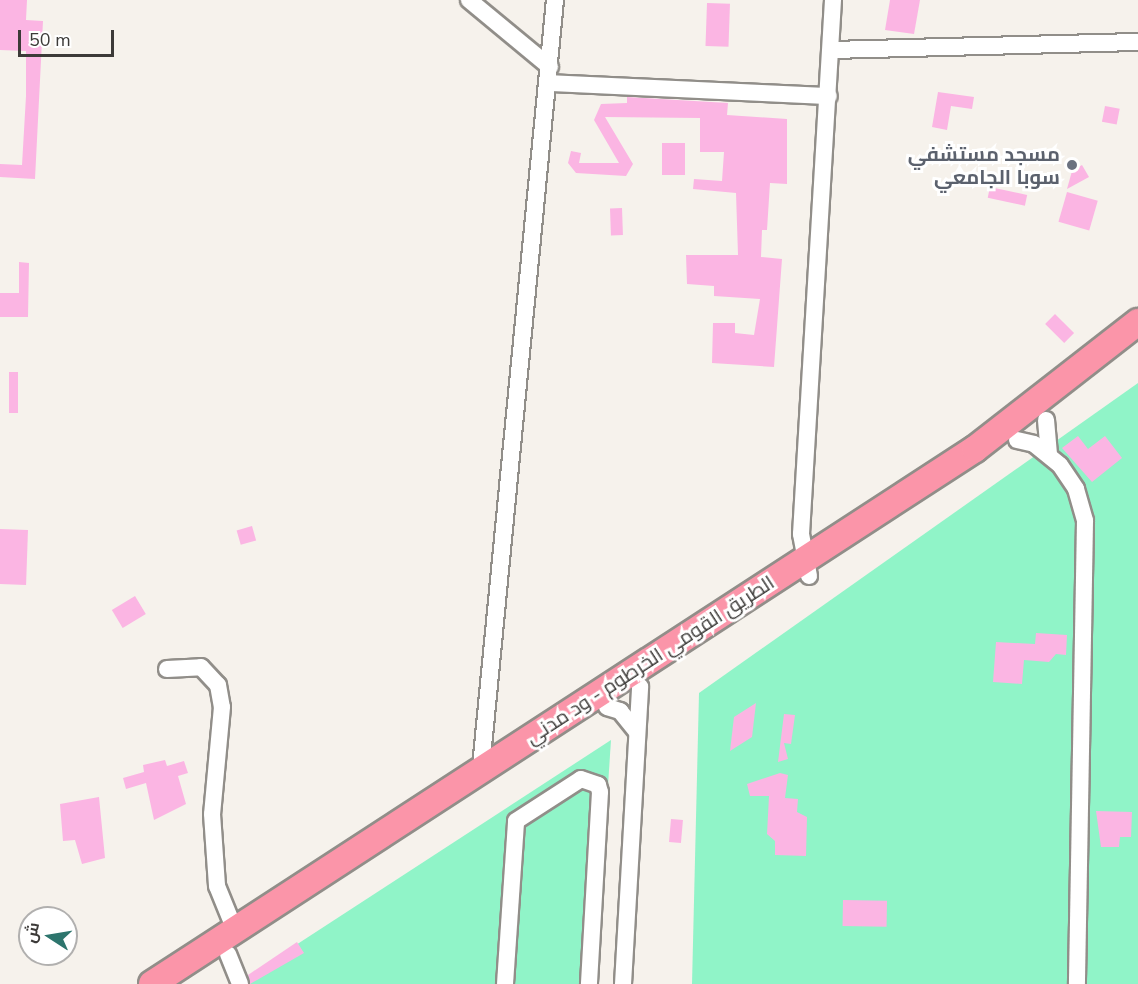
<!DOCTYPE html>
<meta charset="utf-8">
<style>
body{margin:0}
#map{position:relative;width:1138px;height:984px;overflow:hidden;background:#f6f2ec;font-family:"Nunito Sans",Cairo,sans-serif}
div>[style]{position:absolute}
.green>*{inset:0;background:#90f4c8}
.building>*{inset:0;background:#fbb5e3;transform-origin:0 0}
.roads{filter:drop-shadow(2px 0 #918e89) drop-shadow(-2px 0 #918e89) drop-shadow(0 2px #918e89) drop-shadow(0 -2px #918e89)}
.minor>*{height:16px;margin:-8px;padding:0 8px;transform-origin:8px;border-radius:8px;background:#fff}
.highway>*{height:26px;margin:-13px;padding:0 13px;transform-origin:13px;border-radius:13px;background:#fb95a9}
.dots>*{width:16px;height:16px;translate:-50% -50%;box-sizing:border-box;border:3px solid #fff;border-radius:50%}
span{translate:-50% -50%;white-space:nowrap;text-align:center;line-height:1.15;-webkit-text-stroke:6px #fff;paint-order:stroke}
.worship-label{font-size:20px;color:#5b616d;font-weight:700}
.right{translate:-100% -50%;text-align:right}
.street-label{font-size:20px;color:#3c3a38}
.north{position:absolute;left:18px;top:906px;width:60px;height:60px;box-sizing:border-box;background:#fff;border:2px solid #b1b0af;border-radius:50%;rotate:282deg;font-size:16px;font-weight:700;line-height:24px;text-align:center;color:#3c3a38}
.north::after{content:'';display:block;margin:auto;width:21px;height:27px;background:#2d756d;clip-path:polygon(50% 0,100% 100%,50% 72%,0 100%)}
.scale{position:absolute;left:18px;top:30px;width:96px;height:27px;box-sizing:border-box;border:3px solid #3c3a38;border-top:0;padding-left:8px;font-size:18px;line-height:21px;white-space:nowrap;color:#3c3a38;-webkit-text-stroke:4px #fff;paint-order:stroke}
</style>
<div id="map">
<div class="green">
<div style="clip-path:polygon(1138px 383px,1138px 984px,692px 984px,699px 693px)"></div>
<div style="clip-path:polygon(611px 740px,595px 984px,236px 984px)"></div>
</div>
<div class="building">
<div style="clip-path:polygon(0 0,27px 0,26px 20px,43px 21px,35px 179px,0 177px,0 164px,22px 165px,26px 96px,26px 51px,0 50px)"></div>
<div style="clip-path:polygon(890px 0,920px 0,914px 34px,885px 30px)"></div>
<div style="left:707px;top:3px;width:23px;height:43px;rotate:2deg"></div>
<div style="clip-path:polygon(938px 92px,974px 97px,972px 109px,951px 106px,947px 130px,932px 127px)"></div>
<div style="clip-path:polygon(627px 97px,728px 103px,727px 115px,787px 119px,787px 184px,770px 183px,767px 230px,762px 230px,761px 257px,782px 259px,774px 367px,712px 363px,713px 323px,735px 323px,735px 333px,754px 335px,760px 299px,714px 296px,714px 286px,687px 284px,686px 255px,738px 255px,736px 193px,693px 189px,694px 179px,722px 181px,724px 152px,700px 152px,700px 118px,605px 117px,633px 164px,626px 176px,576px 173px,568px 163px,571px 151px,581px 153px,579px 163px,619px 163px,594px 120px,601px 104px,627px 103px)"></div>
<div style="left:1105px;top:106px;width:15px;height:16px;rotate:11deg"></div>
<div style="left:662px;top:143px;width:23px;height:32px"></div>
<div style="clip-path:polygon(1082px 165px,1089px 177px,1067px 189px,1072px 171px)"></div>
<div style="left:990px;top:187px;width:38px;height:11px;rotate:12deg"></div>
<div style="left:1067px;top:192px;width:32px;height:31px;rotate:16deg"></div>
<div style="left:622px;top:208px;width:27px;height:12px;rotate:88deg"></div>
<div style="clip-path:polygon(19px 262px,29px 263px,28px 317px,0 317px,0 293px,19px 293px)"></div>
<div style="left:1055px;top:314px;width:27px;height:14px;rotate:45deg"></div>
<div style="left:9px;top:372px;width:9px;height:41px"></div>
<div style="clip-path:polygon(1078px 436px,1088px 449px,1105px 436px,1122px 458px,1092px 482px,1062px 448px)"></div>
<div style="left:252px;top:526px;width:15px;height:16px;rotate:74deg"></div>
<div style="left:0;top:529px;width:28px;height:55px;rotate:2deg"></div>
<div style="left:135px;top:596px;width:21px;height:27px;rotate:59deg"></div>
<div style="clip-path:polygon(1036px 633px,1067px 635px,1066px 655px,1056px 654px,1049px 662px,1024px 660px,1022px 684px,993px 682px,996px 642px,1035px 644px)"></div>
<div style="clip-path:polygon(756px 703px,752px 737px,730px 751px,734px 717px)"></div>
<div style="clip-path:polygon(784px 714px,795px 715px,791px 744px,784px 743px,788px 759px,778px 762px)"></div>
<div style="clip-path:polygon(165px 760px,167px 766px,184px 761px,188px 773px,178px 776px,186px 804px,154px 820px,146px 783px,126px 789px,123px 778px,144px 772px,143px 765px)"></div>
<div style="clip-path:polygon(780px 773px,788px 775px,785px 798px,798px 799px,797px 812px,807px 817px,806px 856px,775px 855px,775px 841px,767px 834px,769px 796px,750px 796px,747px 784px)"></div>
<div style="clip-path:polygon(99px 797px,105px 858px,82px 864px,75px 840px,63px 841px,60px 804px)"></div>
<div style="clip-path:polygon(1096px 811px,1132px 812px,1131px 837px,1120px 837px,1119px 847px,1101px 847px)"></div>
<div style="left:671px;top:819px;width:12px;height:23px;rotate:5deg"></div>
<div style="left:843px;top:900px;width:44px;height:26px;rotate:1deg"></div>
<div style="clip-path:polygon(297px 942px,304px 953px,250px 984px,248px 975px)"></div>
</div>
<div class="roads">
<div class="minor">
<div style="left:469px;top:0;width:105px;rotate:39.6deg"></div>
<div style="left:831px;top:50px;width:307px;rotate:-1.5deg"></div>
<div style="left:549px;top:83px;width:280px;rotate:2.7deg"></div>
<div style="left:1046px;top:420px;width:34px;rotate:85deg"></div>
<div style="left:1017px;top:440px;width:17px;rotate:13deg"></div>
<div style="left:1034px;top:444px;width:33px;rotate:39deg"></div>
<div style="left:1060px;top:465px;width:29px;rotate:56deg"></div>
<div style="left:1076px;top:489px;width:33px;rotate:74deg"></div>
<div style="left:1085px;top:521px;width:463px;rotate:91deg"></div>
<div style="left:809px;top:576px;width:43px;rotate:-100.8deg"></div>
<div style="left:801px;top:534px;width:535px;rotate:-86.57deg"></div>
<div style="left:167px;top:669px;width:34px;rotate:-3deg"></div>
<div style="left:201px;top:667px;width:25px;rotate:47deg"></div>
<div style="left:218px;top:685px;width:22px;rotate:80deg"></div>
<div style="left:222px;top:707px;width:107px;rotate:95.3deg"></div>
<div style="left:212px;top:814px;width:72px;rotate:86deg"></div>
<div style="left:217px;top:886px;width:48px;rotate:67.8deg"></div>
<div style="left:607px;top:707px;width:14px;rotate:17deg"></div>
<div style="left:620px;top:711px;width:27px;rotate:51deg"></div>
<div style="left:481px;top:767px;width:771px;rotate:-84.49deg"></div>
<div style="left:228px;top:954px;width:32px;rotate:68deg"></div>
<div style="left:505px;top:984px;width:163px;rotate:-86.1deg"></div>
<div style="left:516px;top:821px;width:77px;rotate:-32.9deg"></div>
<div style="left:581px;top:779px;width:18px;rotate:19deg"></div>
<div style="left:598px;top:785px;width:7px;rotate:74deg"></div>
<div style="left:600px;top:792px;width:192px;rotate:93.3deg"></div>
<div style="left:623px;top:984px;width:298px;rotate:-86.7deg"></div>
</div>
<div class="highway">
<div style="left:152px;top:984px;width:982px;rotate:-33.03deg"></div>
<div style="left:975px;top:449px;width:207px;rotate:-37.9deg"></div>
</div>
</div>
<div class="dots">
<div style="left:1072px;top:165px;background:#6b7280"></div>
</div>
<div class="worship-label">
<span class="right" style="left:1060px;top:166px">مسجد مستشفي<br>سوبا الجامعي</span>
</div>
<div class="street-label">
<span style="left:650px;top:660px;rotate:-33deg">الطريق القومي الخرطوم - ود مدني</span>
</div>
<div class="north">ش</div>
<div class="scale">50 m</div>
</div>
